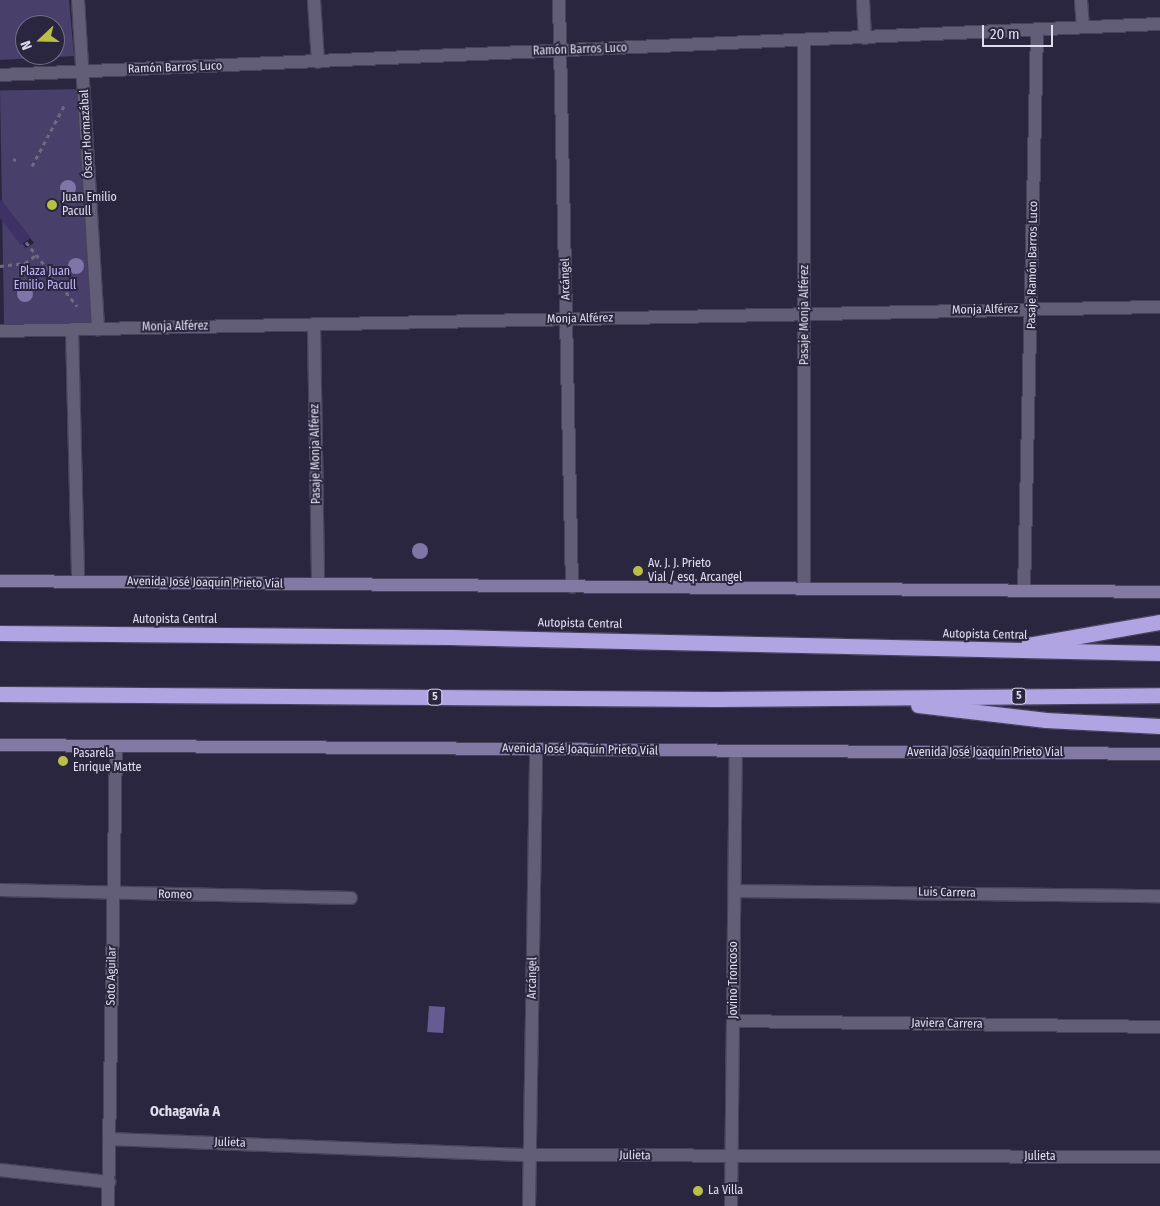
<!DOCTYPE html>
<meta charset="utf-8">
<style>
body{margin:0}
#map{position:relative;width:1160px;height:1206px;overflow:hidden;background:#2b263f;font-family:"Fira Sans Condensed",sans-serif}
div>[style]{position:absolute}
.green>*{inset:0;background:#483f6a;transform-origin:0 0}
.water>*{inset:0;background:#675b94;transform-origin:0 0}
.shadow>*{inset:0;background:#0007}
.building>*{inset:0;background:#3e3166}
.path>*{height:3px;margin-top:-1.5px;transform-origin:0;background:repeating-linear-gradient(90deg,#6f6a80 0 4px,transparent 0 8px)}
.roads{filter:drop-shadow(1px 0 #48435b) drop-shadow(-1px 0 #48435b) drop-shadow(0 1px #48435b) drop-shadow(0 -1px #48435b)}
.street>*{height:12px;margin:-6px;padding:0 6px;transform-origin:6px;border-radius:6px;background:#625e77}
.secondary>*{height:12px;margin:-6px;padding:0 6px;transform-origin:6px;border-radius:6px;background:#827aa3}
.highway>*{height:15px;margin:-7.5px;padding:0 7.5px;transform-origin:7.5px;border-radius:7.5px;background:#b0a4e2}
.trees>*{width:16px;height:16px;margin:-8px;border-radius:50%;background:#7f76a7}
.dots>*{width:14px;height:14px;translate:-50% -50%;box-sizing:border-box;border:2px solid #2b263f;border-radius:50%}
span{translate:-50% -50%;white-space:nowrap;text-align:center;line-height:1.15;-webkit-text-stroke:4px #2b263f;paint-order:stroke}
.shield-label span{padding:1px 4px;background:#2b263f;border:1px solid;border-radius:4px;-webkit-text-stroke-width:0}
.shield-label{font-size:11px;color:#e0ddee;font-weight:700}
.street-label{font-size:12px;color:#e0ddee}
.poi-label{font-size:12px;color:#e0ddee}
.left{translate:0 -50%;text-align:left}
.park-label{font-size:12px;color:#c4b8fc}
.neighbourhood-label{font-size:14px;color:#e0ddee;font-weight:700}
.north{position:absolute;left:15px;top:15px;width:50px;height:50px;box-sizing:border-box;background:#2b263f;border:1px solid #736f85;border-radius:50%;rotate:249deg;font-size:14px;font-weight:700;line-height:20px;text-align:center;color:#e0ddee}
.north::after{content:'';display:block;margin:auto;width:18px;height:22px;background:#b9c046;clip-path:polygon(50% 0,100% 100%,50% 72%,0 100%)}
.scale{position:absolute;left:982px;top:25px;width:71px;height:22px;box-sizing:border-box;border:2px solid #e0ddee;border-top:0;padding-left:6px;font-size:15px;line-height:18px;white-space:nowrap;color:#e0ddee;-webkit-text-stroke:4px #2b263f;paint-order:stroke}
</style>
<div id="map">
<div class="green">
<div style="clip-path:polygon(evenodd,0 0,69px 0,74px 56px,0 60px,0 0,25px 25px,55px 25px,55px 55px,25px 55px,25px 25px)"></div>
<div style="left:87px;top:89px;width:236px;height:87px;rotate:89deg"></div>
</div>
<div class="water">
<div style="left:429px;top:1006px;width:16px;height:26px;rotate:4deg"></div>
</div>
<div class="shadow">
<div style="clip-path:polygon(0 199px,34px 243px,26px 248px,0 216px)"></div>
</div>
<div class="building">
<div style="clip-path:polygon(0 199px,31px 238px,21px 245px,0 218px)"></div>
</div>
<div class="path">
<div style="left:14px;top:161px;width:3px;rotate:-72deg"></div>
<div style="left:32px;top:166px;width:72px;rotate:-62deg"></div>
<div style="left:26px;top:242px;width:82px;rotate:51.4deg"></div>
<div style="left:0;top:266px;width:25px;rotate:-7deg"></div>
<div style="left:25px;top:263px;width:14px;rotate:-36deg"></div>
</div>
<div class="roads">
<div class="street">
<div style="left:78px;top:0;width:330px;rotate:86.5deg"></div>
<div style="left:314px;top:0;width:62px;rotate:86.3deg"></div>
<div style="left:559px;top:0;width:587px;rotate:88.73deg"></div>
<div style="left:863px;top:0;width:38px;rotate:87deg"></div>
<div style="left:1081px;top:0;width:27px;rotate:86deg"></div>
<div style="left:0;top:75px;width:1161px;rotate:-2.52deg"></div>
<div style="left:314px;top:324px;width:260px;rotate:89.1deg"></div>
<div style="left:72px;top:329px;width:252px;rotate:88.6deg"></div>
<div style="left:0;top:331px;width:1160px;rotate:-1.19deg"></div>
<div style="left:804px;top:589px;width:548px;rotate:-90deg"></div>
<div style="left:1024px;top:591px;width:561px;rotate:-88.67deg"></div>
<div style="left:0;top:890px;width:351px;rotate:1.3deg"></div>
<div style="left:735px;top:891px;width:425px;rotate:0.7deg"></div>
<div style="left:734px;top:1021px;width:426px;rotate:0.8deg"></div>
<div style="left:109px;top:1139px;width:421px;rotate:2.2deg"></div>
<div style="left:530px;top:1155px;width:630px;rotate:0.18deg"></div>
<div style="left:0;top:1170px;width:110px;rotate:6.3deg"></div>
<div style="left:108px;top:1206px;width:460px;rotate:-89deg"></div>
<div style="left:529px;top:1206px;width:457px;rotate:-89.1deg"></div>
<div style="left:731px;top:1206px;width:453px;rotate:-89.4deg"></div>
</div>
<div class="secondary">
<div style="left:0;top:581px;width:1160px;rotate:0.54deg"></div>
<div style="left:0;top:745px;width:1160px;rotate:0.44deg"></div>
</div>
<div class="highway">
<div style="left:0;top:633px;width:450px;rotate:0.5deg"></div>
<div style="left:450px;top:637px;width:710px;rotate:1.29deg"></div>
<div style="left:1028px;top:645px;width:134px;rotate:-9.9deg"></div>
<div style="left:0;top:694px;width:716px;rotate:0.4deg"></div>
<div style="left:716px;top:699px;width:444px;rotate:-0.5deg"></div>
<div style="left:918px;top:705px;width:129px;rotate:6.7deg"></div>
<div style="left:1046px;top:720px;width:114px;rotate:3deg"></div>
</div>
</div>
<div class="trees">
<div style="left:68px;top:188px"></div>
<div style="left:76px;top:266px"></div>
<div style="left:25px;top:294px"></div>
<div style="left:420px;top:551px"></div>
</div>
<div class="dots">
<div style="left:52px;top:205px;background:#b9c046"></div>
<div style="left:638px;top:571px;background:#b9c046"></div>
<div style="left:63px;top:761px;background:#b9c046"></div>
<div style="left:698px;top:1191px;background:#b9c046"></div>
</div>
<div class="shield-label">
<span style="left:1019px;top:696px">5</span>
<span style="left:435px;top:697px">5</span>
</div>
<div class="street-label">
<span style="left:580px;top:50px;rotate:-2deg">Ramón Barros Luco</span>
<span style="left:175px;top:68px;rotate:-2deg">Ramón Barros Luco</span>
<span style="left:87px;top:134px;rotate:-93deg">Óscar Hormazábal</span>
<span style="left:1033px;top:265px;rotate:-89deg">Pasaje Ramón Barros Luco</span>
<span style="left:566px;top:279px;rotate:-91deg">Arcángel</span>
<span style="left:985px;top:310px;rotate:-1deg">Monja Alférez</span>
<span style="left:805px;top:315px;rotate:-90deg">Pasaje Monja Alférez</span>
<span style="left:580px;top:319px;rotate:-1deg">Monja Alférez</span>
<span style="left:175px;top:327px;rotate:-1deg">Monja Alférez</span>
<span style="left:316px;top:454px;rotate:-91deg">Pasaje Monja Alférez</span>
<span style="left:205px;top:583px;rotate:1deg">Avenida José Joaquín Prieto Vial</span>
<span style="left:175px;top:620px">Autopista Central</span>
<span style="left:580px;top:624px;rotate:1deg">Autopista Central</span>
<span style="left:985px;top:635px;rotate:1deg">Autopista Central</span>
<span style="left:580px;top:750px;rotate:1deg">Avenida José Joaquín Prieto Vial</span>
<span style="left:985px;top:753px">Avenida José Joaquín Prieto Vial</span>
<span style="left:947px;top:893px;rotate:1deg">Luis Carrera</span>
<span style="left:175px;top:895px;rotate:1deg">Romeo</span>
<span style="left:112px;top:976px;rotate:-89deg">Soto Aguilar</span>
<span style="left:533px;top:978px;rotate:-89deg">Arcángel</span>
<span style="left:734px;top:980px;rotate:-90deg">Jovino Troncoso</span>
<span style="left:947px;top:1024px;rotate:1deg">Javiera Carrera</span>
<span style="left:230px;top:1143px;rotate:2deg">Julieta</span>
<span style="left:635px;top:1156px;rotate:1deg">Julieta</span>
<span style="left:1040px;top:1157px">Julieta</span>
</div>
<div class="poi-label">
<span class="left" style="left:62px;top:205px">Juan Emilio<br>Pacull</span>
<span class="left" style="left:648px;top:571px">Av. J. J. Prieto<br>Vial / esq. Arcangel</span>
<span class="left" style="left:73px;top:761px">Pasarela<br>Enrique Matte</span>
<span class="left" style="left:708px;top:1191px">La Villa</span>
</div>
<div class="park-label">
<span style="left:45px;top:279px">Plaza Juan<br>Emilio Pacull</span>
</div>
<div class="neighbourhood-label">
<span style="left:185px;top:1112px">Ochagavía A</span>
</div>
<div class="north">N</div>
<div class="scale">20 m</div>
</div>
